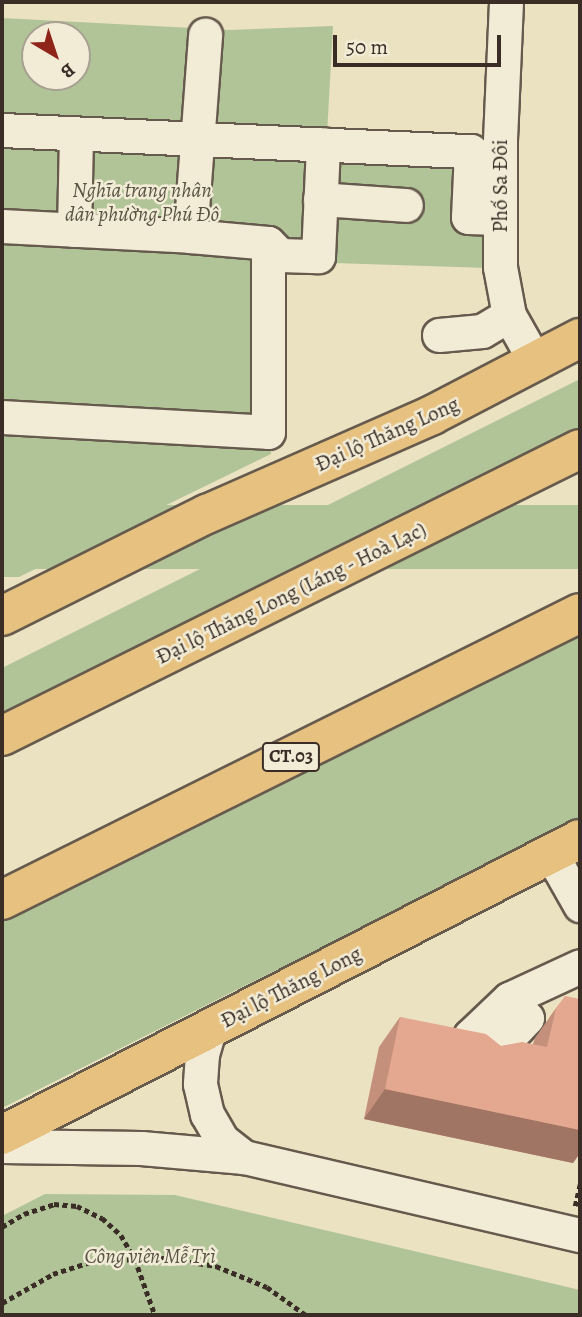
<!DOCTYPE html>
<meta charset="utf-8">
<style>
body{margin:0}
#map{position:relative;width:582px;height:1317px;overflow:hidden;background:#ebe2c1;font-family:Alegreya,serif}
div>[style]{position:absolute}
.green>*{inset:0;background:#b1c498;transform-origin:0 0}
.path>*{height:4.5px;margin-top:-2.25px;transform-origin:0;background:repeating-linear-gradient(90deg,#3a2d26 0 5px,transparent 0 8.5px)}
.roads{filter:drop-shadow(2px 0 #665a4d) drop-shadow(-2px 0 #665a4d) drop-shadow(0 2px #665a4d) drop-shadow(0 -2px #665a4d)}
.minor>*{height:33px;margin:-16.5px;padding:0 16.5px;transform-origin:16.5px;border-radius:16.5px;background:#f2ecd7}
.major>*{height:38px;margin:-19px;padding:0 19px;transform-origin:19px;border-radius:19px;background:#e6c180}
.highway>*{height:38px;margin:-19px;padding:0 19px;transform-origin:19px;border-radius:19px;background:#e6c180}
.wall>*{inset:0;background:#c4907b}
.shaded-wall>*{inset:0;background:#a07564}
.building>*{inset:0;background:#e4a78f}
span{translate:-50% -50%;white-space:nowrap;text-align:center;line-height:1.15;-webkit-text-stroke:5px #f2ecd7;paint-order:stroke}
.shield-label span{padding:2px 5px;background:#f2ecd7;border:2px solid;border-radius:5px;-webkit-text-stroke-width:0}
.shield-label{font-size:19px;color:#3a2d26;font-weight:700}
.street-label{font-size:21px;color:#3a2d26}
.park-label{font-size:21px;color:#585342;font-style:italic}
.frame{position:absolute;inset:0;border:4px solid #3a2d26;pointer-events:none}
.north{position:absolute;left:21px;top:21px;width:70px;height:70px;box-sizing:border-box;background:#f2ecd7;border:2px solid #a8a090;border-radius:50%;rotate:141deg;font-size:19px;font-weight:700;line-height:28px;text-align:center;color:#3a2d26}
.north::after{content:'';display:block;margin:auto;width:24px;height:32px;background:#8f2418;clip-path:polygon(50% 0,100% 100%,50% 72%,0 100%)}
.scale{position:absolute;left:333px;top:35px;width:168px;height:32px;box-sizing:border-box;border:4px solid #3a2d26;border-top:0;padding-left:9px;font-size:21px;line-height:24px;white-space:nowrap;color:#3a2d26;-webkit-text-stroke:5px #f2ecd7;paint-order:stroke}
</style>
<div id="map">
<div class="green">
<div style="clip-path:polygon(evenodd,2px 18px,230px 30px,333px 26px,327px 134px,491px 141px,488px 268px,271px 261px,271px 454px,19px 577px,2px 577px,2px 18px,35px 35px,77px 35px,77px 77px,35px 77px,35px 35px)"></div>
<div style="clip-path:polygon(580px 379px,580px 433px,2px 716px,2px 668px)"></div>
<div style="left:580px;top:505px;width:64px;height:644px;rotate:90deg"></div>
<div style="clip-path:polygon(580px 627px,580px 817px,2px 1108px,2px 909px)"></div>
<div style="clip-path:polygon(45px 1194px,175px 1195px,580px 1290px,580px 1315px,2px 1315px,2px 1216px)"></div>
</div>
<div class="path">
<div style="left:575px;top:1206px;width:22px;rotate:-77deg"></div>
<div style="left:2px;top:1227px;width:26px;rotate:-31deg"></div>
<div style="left:24px;top:1214px;width:32px;rotate:-18deg"></div>
<div style="left:54px;top:1204px;width:23px;rotate:5deg"></div>
<div style="left:77px;top:1206px;width:28px;rotate:26deg"></div>
<div style="left:102px;top:1218px;width:25px;rotate:42deg"></div>
<div style="left:121px;top:1235px;width:28px;rotate:60deg"></div>
<div style="left:135px;top:1259px;width:59px;rotate:70.3deg"></div>
<div style="left:2px;top:1303px;width:59px;rotate:-29.6deg"></div>
<div style="left:53px;top:1274px;width:42px;rotate:-18deg"></div>
<div style="left:93px;top:1261px;width:72px;rotate:-2.4deg"></div>
<div style="left:165px;top:1258px;width:52px;rotate:8.9deg"></div>
<div style="left:216px;top:1266px;width:55px;rotate:22.4deg"></div>
<div style="left:267px;top:1287px;width:48px;rotate:35.7deg"></div>
<div style="left:422px;top:1315px;width:30px"></div>
</div>
<div class="roads">
<div class="minor">
<div style="left:506px;top:2px;width:140px;rotate:92.5deg"></div>
<div style="left:500px;top:142px;width:125px;rotate:90deg"></div>
<div style="left:500px;top:267px;width:49px;rotate:79.4deg"></div>
<div style="left:509px;top:315px;width:55px;rotate:60.6deg"></div>
<div style="left:2px;top:130px;width:469px;rotate:2.6deg"></div>
<div style="left:471px;top:151px;width:66px;rotate:92.6deg"></div>
<div style="left:468px;top:217px;width:31px;rotate:2deg"></div>
<div style="left:320px;top:199px;width:86px;rotate:4deg"></div>
<div style="left:2px;top:226px;width:188px;rotate:3deg"></div>
<div style="left:190px;top:236px;width:78px;rotate:5.1deg"></div>
<div style="left:268px;top:243px;width:17px;rotate:45deg"></div>
<div style="left:280px;top:255px;width:38px;rotate:2deg"></div>
<div style="left:318px;top:256px;width:112px;rotate:-87.4deg"></div>
<div style="left:74px;top:230px;width:96px;rotate:-88.8deg"></div>
<div style="left:190px;top:236px;width:202px;rotate:-85.7deg"></div>
<div style="left:439px;top:335px;width:43px;rotate:-5.3deg"></div>
<div style="left:482px;top:331px;width:31px;rotate:-31deg"></div>
<div style="left:2px;top:417px;width:266px;rotate:3.2deg"></div>
<div style="left:268px;top:432px;width:189px;rotate:-90deg"></div>
<div style="left:551px;top:854px;width:59px;rotate:60.4deg"></div>
<div style="left:509px;top:999px;width:26px;rotate:47deg"></div>
<div style="left:527px;top:1018px;width:52px;rotate:133.5deg"></div>
<div style="left:491px;top:1056px;width:6px;rotate:171deg"></div>
<div style="left:485px;top:1057px;width:21px;rotate:-137deg"></div>
<div style="left:470px;top:1043px;width:7px;rotate:-90deg"></div>
<div style="left:470px;top:1036px;width:54px;rotate:-43.5deg"></div>
<div style="left:509px;top:999px;width:78px;rotate:-24.9deg"></div>
<div style="left:209px;top:1030px;width:25px;rotate:106deg"></div>
<div style="left:202px;top:1054px;width:30px;rotate:94deg"></div>
<div style="left:200px;top:1084px;width:31px;rotate:77deg"></div>
<div style="left:207px;top:1114px;width:30px;rotate:60deg"></div>
<div style="left:222px;top:1140px;width:28px;rotate:38deg"></div>
<div style="left:2px;top:1146px;width:139px;rotate:0.8deg"></div>
<div style="left:141px;top:1148px;width:103px;rotate:5deg"></div>
<div style="left:244px;top:1157px;width:345px;rotate:13.1deg"></div>
</div>
<div class="major">
<div style="left:2px;top:616px;width:229px;rotate:-26.5deg"></div>
<div style="left:207px;top:514px;width:246px;rotate:-23.7deg"></div>
<div style="left:432px;top:415px;width:167px;rotate:-27.5deg"></div>
<div style="left:2px;top:1135px;width:649px;rotate:-27.12deg"></div>
</div>
<div class="highway">
<div style="left:2px;top:736px;width:645px;rotate:-26.41deg"></div>
<div style="left:2px;top:900px;width:645px;rotate:-26.41deg"></div>
</div>
</div>
<div class="wall">
<div style="clip-path:polygon(580px 999px,580px 1153px,573px 1163px,364px 1119px,379px 1047px,400px 1017px,501px 1046px,533px 1044px,535px 1038px,556px 1008px)"></div>
</div>
<div class="shaded-wall">
<div style="clip-path:polygon(385px 1089px,580px 1130px,580px 1153px,573px 1163px,364px 1119px)"></div>
</div>
<div class="building">
<div style="clip-path:polygon(565px 996px,580px 999px,580px 1130px,385px 1089px,400px 1017px,486px 1034px,501px 1046px,522px 1042px,547px 1047px,556px 1008px)"></div>
</div>
<div class="shield-label">
<span style="left:291px;top:757px">CT.03</span>
</div>
<div class="street-label">
<span style="left:500px;top:186px;rotate:-90deg">Phố Sa Đôi</span>
<span style="left:387px;top:434px;rotate:-24deg">Đại lộ Thăng Long</span>
<span style="left:291px;top:593px;rotate:-26deg">Đại lộ Thăng Long (Láng - Hoà Lạc)</span>
<span style="left:291px;top:987px;rotate:-27deg">Đại lộ Thăng Long</span>
</div>
<div class="park-label">
<span style="left:142px;top:202px">Nghĩa trang nhân<br>dân phường Phú Đô</span>
<span style="left:150px;top:1256px">Công viên Mễ Trì</span>
</div>
<div class="frame"></div>
<div class="north">B</div>
<div class="scale">50 m</div>
</div>
